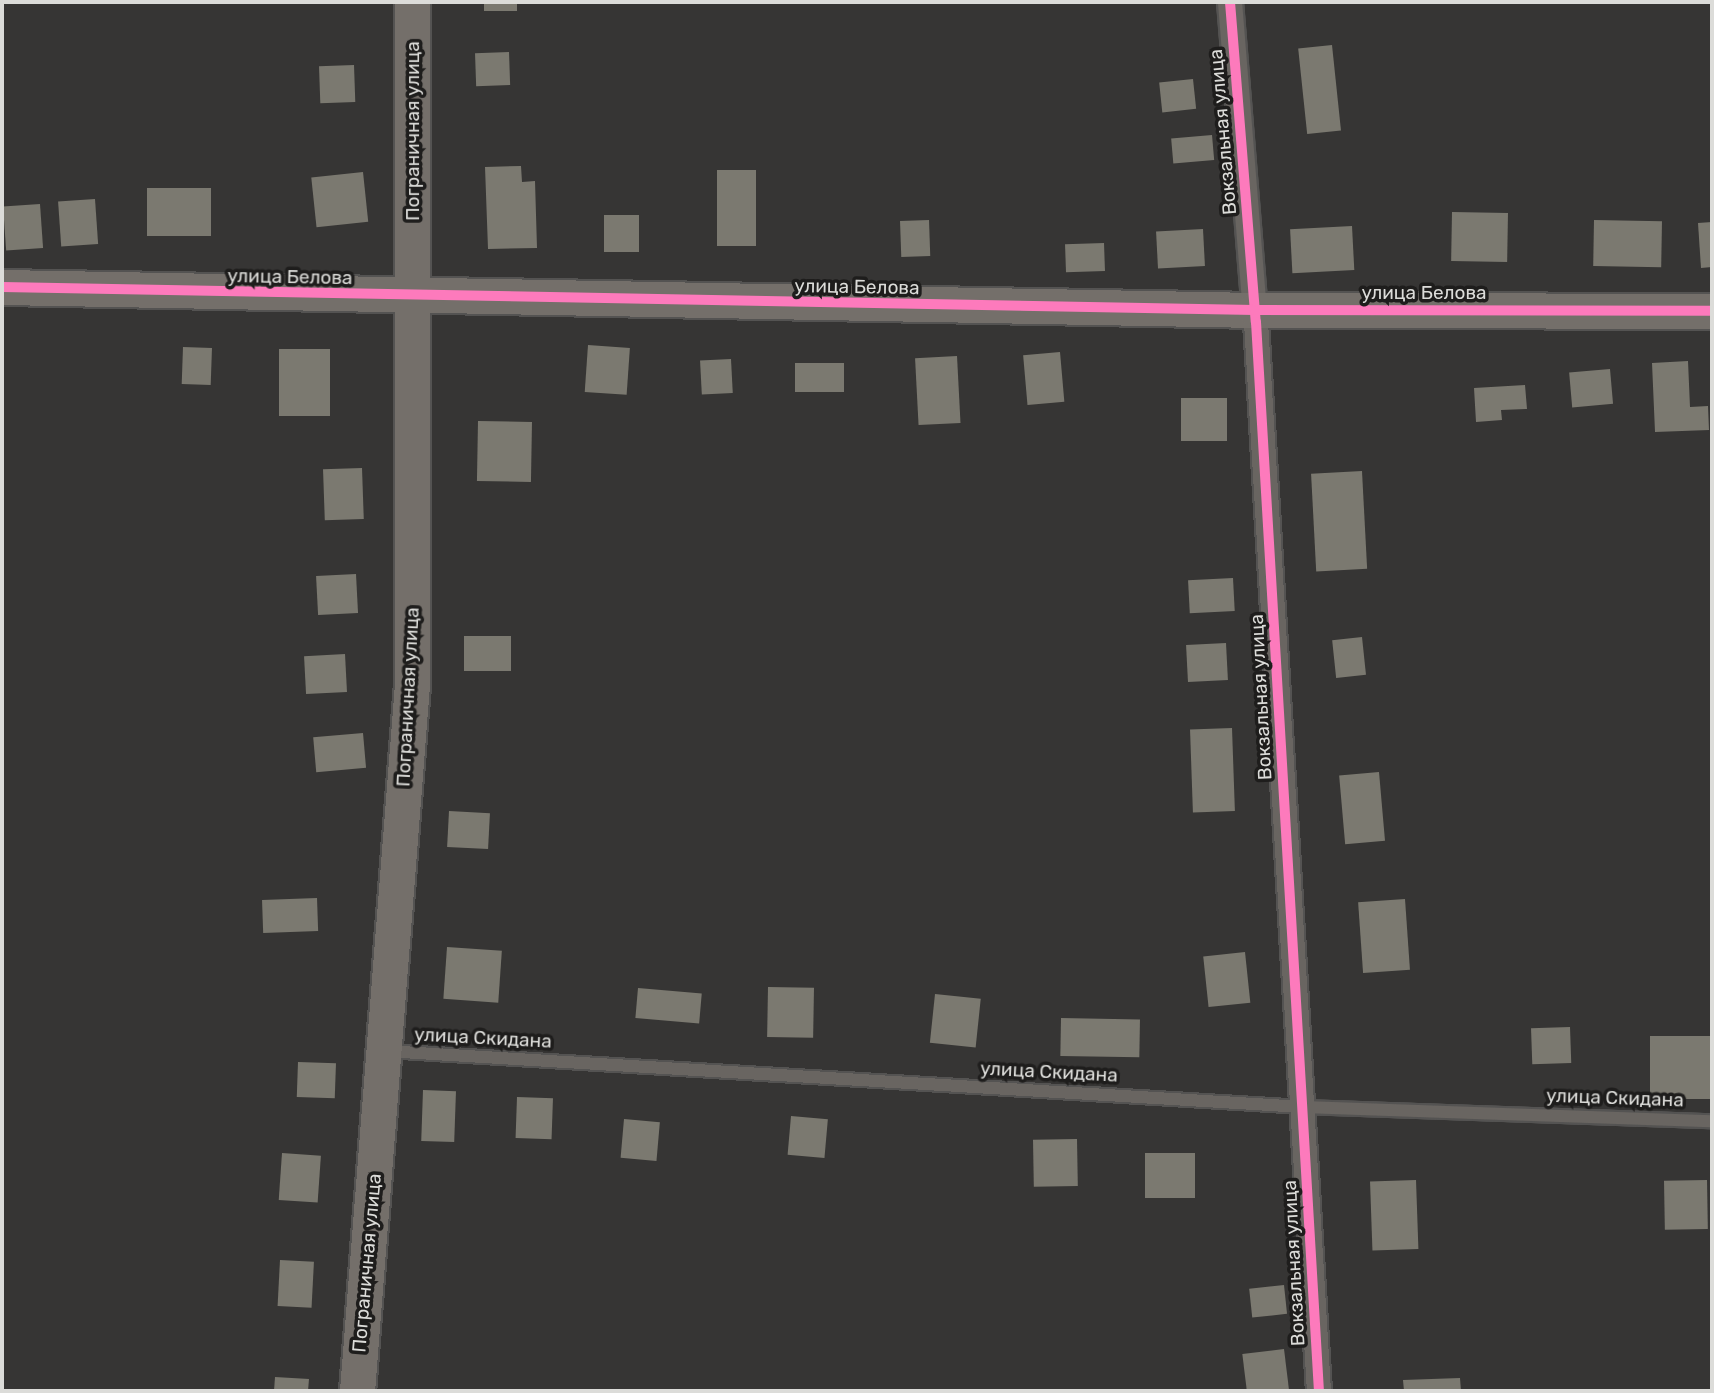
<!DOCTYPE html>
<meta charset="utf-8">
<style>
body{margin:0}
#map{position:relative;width:1714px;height:1393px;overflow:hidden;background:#363534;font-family:Rubik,sans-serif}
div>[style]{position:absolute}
.building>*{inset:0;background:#7b7970;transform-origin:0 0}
.roads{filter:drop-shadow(2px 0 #545352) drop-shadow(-2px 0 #545352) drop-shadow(0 2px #545352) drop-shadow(0 -2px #545352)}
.lane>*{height:12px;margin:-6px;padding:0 6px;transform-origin:6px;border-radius:6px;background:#696561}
.street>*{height:24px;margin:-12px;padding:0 12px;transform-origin:12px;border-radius:12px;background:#696561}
.secondary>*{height:35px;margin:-17.5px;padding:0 17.5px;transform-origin:17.5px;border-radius:17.5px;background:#746f6a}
.cycleway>*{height:10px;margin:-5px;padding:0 5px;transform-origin:5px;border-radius:5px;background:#fd7abc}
span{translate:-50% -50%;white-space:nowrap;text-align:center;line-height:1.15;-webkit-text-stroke:7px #1e1d1c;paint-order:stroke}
.street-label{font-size:19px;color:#dcdcd9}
.frame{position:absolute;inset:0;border:4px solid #dcdcd9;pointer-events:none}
</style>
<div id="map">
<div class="building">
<div style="left:484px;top:2px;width:33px;height:9px"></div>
<div style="left:1332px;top:45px;width:86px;height:34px;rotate:84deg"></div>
<div style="left:509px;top:52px;width:33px;height:34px;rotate:88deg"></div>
<div style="left:354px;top:65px;width:37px;height:35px;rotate:88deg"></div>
<div style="left:1193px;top:79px;width:30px;height:34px;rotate:84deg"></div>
<div style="left:1212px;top:135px;width:25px;height:41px;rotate:85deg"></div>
<div style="clip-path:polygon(521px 166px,522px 182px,535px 181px,537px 248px,488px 249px,485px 167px)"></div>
<div style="left:717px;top:170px;width:39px;height:76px"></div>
<div style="left:363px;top:172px;width:50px;height:52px;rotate:84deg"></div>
<div style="left:147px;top:188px;width:64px;height:48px"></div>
<div style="left:95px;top:199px;width:45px;height:37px;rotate:86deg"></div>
<div style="left:40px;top:204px;width:44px;height:37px;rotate:86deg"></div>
<div style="left:1452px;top:212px;width:56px;height:49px;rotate:1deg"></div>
<div style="left:604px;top:215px;width:35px;height:37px"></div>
<div style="left:929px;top:220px;width:36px;height:29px;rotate:88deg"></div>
<div style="left:1594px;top:220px;width:68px;height:46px;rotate:1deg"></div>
<div style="clip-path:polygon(1712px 222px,1712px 267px,1701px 268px,1698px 223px)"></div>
<div style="left:1352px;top:226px;width:44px;height:62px;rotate:87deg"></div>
<div style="left:1203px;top:229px;width:37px;height:47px;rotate:87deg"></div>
<div style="left:1104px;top:243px;width:28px;height:39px;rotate:88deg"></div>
<div style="left:588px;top:345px;width:42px;height:47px;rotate:4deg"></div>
<div style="left:183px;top:347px;width:29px;height:37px;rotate:2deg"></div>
<div style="left:279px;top:349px;width:51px;height:67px"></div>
<div style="left:1060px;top:352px;width:50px;height:37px;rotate:85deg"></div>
<div style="left:957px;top:356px;width:67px;height:42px;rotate:87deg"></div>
<div style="left:731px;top:359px;width:34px;height:31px;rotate:87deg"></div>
<div style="clip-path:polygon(1688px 361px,1690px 407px,1708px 406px,1709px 430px,1655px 432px,1652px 363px)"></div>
<div style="left:795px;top:363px;width:49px;height:29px"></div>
<div style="left:1610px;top:369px;width:35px;height:41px;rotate:85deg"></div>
<div style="clip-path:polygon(1525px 385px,1527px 409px,1501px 410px,1502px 420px,1476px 422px,1474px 388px)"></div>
<div style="left:1181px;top:398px;width:46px;height:43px"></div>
<div style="left:478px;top:421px;width:54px;height:60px;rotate:1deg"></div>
<div style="left:362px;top:468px;width:51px;height:39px;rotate:88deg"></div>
<div style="left:1362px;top:471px;width:98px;height:51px;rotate:87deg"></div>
<div style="left:356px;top:574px;width:39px;height:40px;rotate:87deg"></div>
<div style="left:1233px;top:578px;width:33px;height:45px;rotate:87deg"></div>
<div style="left:464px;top:636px;width:47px;height:35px"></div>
<div style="left:1362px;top:637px;width:38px;height:30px;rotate:84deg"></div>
<div style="left:1226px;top:643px;width:37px;height:40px;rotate:87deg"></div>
<div style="left:345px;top:654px;width:38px;height:41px;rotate:87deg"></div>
<div style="left:1232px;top:728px;width:83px;height:42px;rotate:88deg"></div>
<div style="left:363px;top:733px;width:35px;height:50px;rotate:85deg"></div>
<div style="left:1379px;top:772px;width:69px;height:40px;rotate:85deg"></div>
<div style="left:449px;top:811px;width:41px;height:36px;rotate:3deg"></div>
<div style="left:317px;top:898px;width:33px;height:55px;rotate:88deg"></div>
<div style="left:1405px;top:899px;width:71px;height:47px;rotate:86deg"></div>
<div style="left:447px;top:947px;width:55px;height:52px;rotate:4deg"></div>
<div style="left:1245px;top:952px;width:51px;height:42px;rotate:84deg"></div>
<div style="left:768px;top:987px;width:46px;height:50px;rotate:1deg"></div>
<div style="left:638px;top:988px;width:64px;height:30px;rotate:5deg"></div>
<div style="left:935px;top:994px;width:46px;height:49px;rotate:6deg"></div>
<div style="left:1061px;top:1018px;width:79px;height:38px;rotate:1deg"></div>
<div style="left:1570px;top:1027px;width:36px;height:39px;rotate:88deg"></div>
<div style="left:1712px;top:1036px;width:63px;height:62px;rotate:90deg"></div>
<div style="left:298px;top:1062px;width:38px;height:35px;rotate:2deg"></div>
<div style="left:423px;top:1090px;width:33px;height:51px;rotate:2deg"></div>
<div style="left:517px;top:1097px;width:36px;height:41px;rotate:2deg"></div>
<div style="left:791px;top:1116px;width:37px;height:39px;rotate:5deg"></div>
<div style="left:624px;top:1119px;width:36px;height:39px;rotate:5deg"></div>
<div style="left:1077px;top:1139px;width:47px;height:44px;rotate:89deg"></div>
<div style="left:282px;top:1153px;width:39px;height:47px;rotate:4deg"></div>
<div style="left:1145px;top:1153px;width:50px;height:45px"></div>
<div style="left:1416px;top:1180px;width:69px;height:46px;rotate:88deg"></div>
<div style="left:1707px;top:1180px;width:49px;height:43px;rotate:89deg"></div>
<div style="left:280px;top:1260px;width:34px;height:46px;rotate:3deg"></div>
<div style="left:1284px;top:1285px;width:29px;height:35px;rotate:84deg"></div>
<div style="left:1284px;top:1349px;width:41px;height:42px;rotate:83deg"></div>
<div style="clip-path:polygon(275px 1377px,309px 1379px,308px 1391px,274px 1391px)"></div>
<div style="clip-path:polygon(1460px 1378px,1461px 1391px,1404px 1391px,1403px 1380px)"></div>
</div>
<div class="roads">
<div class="lane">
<div style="left:385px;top:1051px;width:919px;rotate:3.49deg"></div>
<div style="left:1302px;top:1107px;width:410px;rotate:2deg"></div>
</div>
<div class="street">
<div style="left:1230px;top:2px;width:321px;rotate:85.4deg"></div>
<div style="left:1256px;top:322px;width:1071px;rotate:86.63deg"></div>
</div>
<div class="secondary">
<div style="left:2px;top:287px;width:1253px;rotate:1.05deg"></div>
<div style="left:1255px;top:310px;width:457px;rotate:0.1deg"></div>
<div style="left:357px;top:1391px;width:709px;rotate:-85.55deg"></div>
<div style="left:412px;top:684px;width:682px;rotate:-90deg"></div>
</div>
</div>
<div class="cycleway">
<div style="left:1230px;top:2px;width:321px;rotate:85.4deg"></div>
<div style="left:1256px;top:322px;width:1071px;rotate:86.63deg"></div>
<div style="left:2px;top:287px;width:1253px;rotate:1.05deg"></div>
<div style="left:1255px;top:310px;width:457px;rotate:0.1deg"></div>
</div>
<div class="street-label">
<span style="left:413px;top:131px;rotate:-90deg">Пограничная улица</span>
<span style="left:1223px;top:132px;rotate:-95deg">Вокзальная улица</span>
<span style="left:290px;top:277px;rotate:1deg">улица Белова</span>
<span style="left:857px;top:287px;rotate:1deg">улица Белова</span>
<span style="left:1424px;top:293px">улица Белова</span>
<span style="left:408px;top:697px;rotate:-87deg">Пограничная улица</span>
<span style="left:1261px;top:697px;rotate:-93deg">Вокзальная улица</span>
<span style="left:483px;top:1038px;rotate:3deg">улица Скидана</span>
<span style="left:1049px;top:1072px;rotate:3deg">улица Скидана</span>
<span style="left:1615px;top:1098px;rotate:2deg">улица Скидана</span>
<span style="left:367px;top:1263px;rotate:-85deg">Пограничная улица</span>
<span style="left:1294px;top:1263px;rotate:-93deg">Вокзальная улица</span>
</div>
<div class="frame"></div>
</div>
